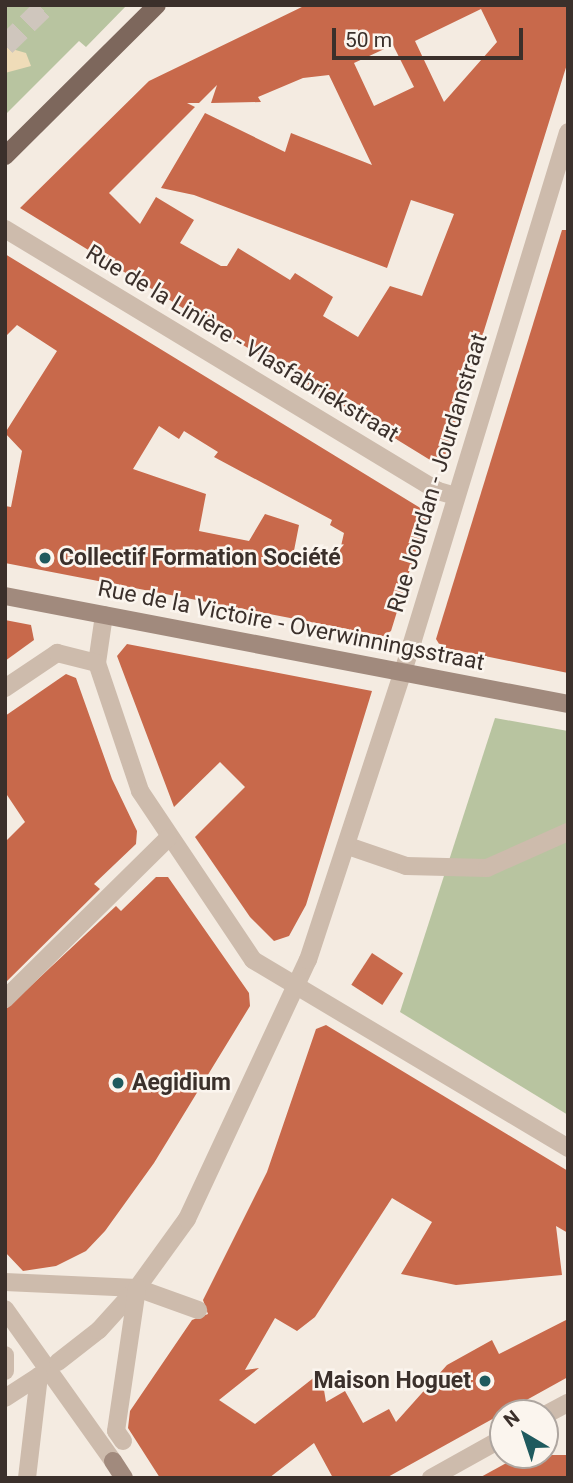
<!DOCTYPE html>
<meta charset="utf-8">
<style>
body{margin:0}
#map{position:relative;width:573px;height:1483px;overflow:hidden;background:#f4ebe1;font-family:Roboto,sans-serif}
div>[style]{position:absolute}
.green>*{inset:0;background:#b8c4a0}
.sand>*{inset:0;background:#efdcb8}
.building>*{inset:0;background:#c8694b;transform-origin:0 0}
.highway-tunnel>*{height:21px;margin-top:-10.5px;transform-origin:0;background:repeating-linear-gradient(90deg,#cfc6bd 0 21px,transparent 0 31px)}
.street>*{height:18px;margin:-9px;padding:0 9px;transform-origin:9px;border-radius:9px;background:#cdbbac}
.secondary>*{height:18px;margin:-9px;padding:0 9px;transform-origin:9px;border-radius:9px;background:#a18a7d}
.primary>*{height:18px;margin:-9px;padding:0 9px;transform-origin:9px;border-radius:9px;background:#7d675c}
.dots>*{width:19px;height:19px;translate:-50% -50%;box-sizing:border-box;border:4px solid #fbf5ee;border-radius:50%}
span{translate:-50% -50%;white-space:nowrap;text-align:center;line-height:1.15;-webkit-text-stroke:5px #fbf5ee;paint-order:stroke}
.street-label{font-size:23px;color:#3b302b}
.poi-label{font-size:23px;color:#3b302b;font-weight:700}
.left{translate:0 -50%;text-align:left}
.right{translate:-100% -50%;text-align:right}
.frame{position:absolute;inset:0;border:7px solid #3b302b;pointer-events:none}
.north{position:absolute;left:489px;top:1399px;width:70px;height:70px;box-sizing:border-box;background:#fbf5ee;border:2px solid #aea6a0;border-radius:50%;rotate:321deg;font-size:19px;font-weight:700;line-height:28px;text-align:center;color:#3b302b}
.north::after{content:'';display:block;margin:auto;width:24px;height:32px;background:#1f5a5e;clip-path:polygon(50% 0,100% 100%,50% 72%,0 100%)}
.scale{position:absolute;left:332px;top:28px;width:191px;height:32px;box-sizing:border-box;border:4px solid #3b302b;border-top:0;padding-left:9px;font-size:21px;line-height:24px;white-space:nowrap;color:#3b302b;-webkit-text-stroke:5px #fbf5ee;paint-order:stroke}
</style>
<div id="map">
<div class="green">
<div style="clip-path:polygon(5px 5px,127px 5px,86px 47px,79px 41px,5px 115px)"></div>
<div style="clip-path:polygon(495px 718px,568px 731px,568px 1115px,400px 1012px)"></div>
</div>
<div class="sand">
<div style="clip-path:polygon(5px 47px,26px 53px,31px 66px,5px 73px)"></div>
</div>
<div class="building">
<div style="clip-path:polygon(evenodd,306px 5px,568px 5px,568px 61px,444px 459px,435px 463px,20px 208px,149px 81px,306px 5px,481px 9px,497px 42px,444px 102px,415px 41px,481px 9px,306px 5px,393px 45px,414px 87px,374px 106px,354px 63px,393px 45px,306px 5px,329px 75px,372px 165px,291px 133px,285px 152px,205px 113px,161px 188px,194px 195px,387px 268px,411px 200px,454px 214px,422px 296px,390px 286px,358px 337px,323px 316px,333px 297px,295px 273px,290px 280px,238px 248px,227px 266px,221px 266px,180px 243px,194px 220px,156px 197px,140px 224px,109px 193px,195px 107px,187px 103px,199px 103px,217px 85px,211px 103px,261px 102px,258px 97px,303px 78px,329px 75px)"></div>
<div style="clip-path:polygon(562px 230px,568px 230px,568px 673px,441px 647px,436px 639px)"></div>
<div style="clip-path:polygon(evenodd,5px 254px,422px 509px,426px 518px,391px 631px,383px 636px,5px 563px,5px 506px,11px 507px,22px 451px,5px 433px,57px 351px,17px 325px,5px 337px,5px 254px,159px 426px,179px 439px,184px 431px,218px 452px,214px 457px,332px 520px,330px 525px,344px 533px,336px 568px,292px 561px,299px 525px,265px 514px,249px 541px,199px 531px,206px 494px,133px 469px,159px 426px)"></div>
<div style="clip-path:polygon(5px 620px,31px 625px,34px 640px,5px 661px)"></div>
<div style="clip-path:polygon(127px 644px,372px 691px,306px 905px,289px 936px,274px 941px,250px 917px,195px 837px,245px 787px,220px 762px,174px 807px,117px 656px)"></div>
<div style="clip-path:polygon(66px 674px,76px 678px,112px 779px,137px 831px,136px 844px,94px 884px,100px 889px,5px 983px,5px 842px,25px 822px,5px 792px,5px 716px)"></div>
<div style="clip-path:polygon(156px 877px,168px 877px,249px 993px,250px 1006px,154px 1163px,105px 1231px,86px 1251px,56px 1266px,23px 1271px,5px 1252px,5px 1010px,116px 906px,121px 911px)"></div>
<div style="left:372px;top:953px;width:37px;height:38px;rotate:33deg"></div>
<div style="clip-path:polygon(326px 1025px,568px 1171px,568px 1233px,556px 1226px,562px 1275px,456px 1285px,401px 1274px,432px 1222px,392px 1198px,315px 1317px,297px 1331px,275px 1318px,245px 1370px,259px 1368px,219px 1400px,255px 1424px,321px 1372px,326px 1402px,345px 1391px,363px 1423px,389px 1409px,396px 1422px,447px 1365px,492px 1340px,499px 1354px,568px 1319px,568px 1377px,386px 1478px,333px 1478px,314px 1443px,269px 1478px,160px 1478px,128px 1428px,130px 1411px,192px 1320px,208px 1314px,203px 1300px,267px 1172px,316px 1029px)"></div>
<div style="clip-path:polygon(521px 1455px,568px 1455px,568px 1478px,479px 1478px)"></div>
</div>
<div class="highway-tunnel">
<div style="left:5px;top:45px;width:57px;rotate:-44.3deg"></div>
</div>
<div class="street">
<div style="left:5px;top:229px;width:506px;rotate:31.18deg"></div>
<div style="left:438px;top:491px;width:18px;rotate:16deg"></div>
<div style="left:104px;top:615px;width:49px;rotate:98.3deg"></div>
<div style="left:97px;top:663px;width:135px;rotate:71.4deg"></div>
<div style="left:140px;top:791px;width:203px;rotate:56.2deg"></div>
<div style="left:253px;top:960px;width:367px;rotate:30.8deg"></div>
<div style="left:5px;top:688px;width:63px;rotate:-33.9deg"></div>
<div style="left:57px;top:653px;width:41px;rotate:14deg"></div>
<div style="left:348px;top:846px;width:61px;rotate:19deg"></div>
<div style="left:406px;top:866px;width:81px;rotate:1.4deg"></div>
<div style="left:487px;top:868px;width:89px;rotate:-24deg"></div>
<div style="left:5px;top:999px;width:229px;rotate:-44.6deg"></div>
<div style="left:5px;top:1282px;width:132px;rotate:2.6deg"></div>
<div style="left:137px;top:1288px;width:65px;rotate:19.8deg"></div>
<div style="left:5px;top:1309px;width:186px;rotate:54.6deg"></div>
<div style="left:5px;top:1355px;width:16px;rotate:90deg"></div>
<div style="left:58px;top:1362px;width:52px;rotate:-38deg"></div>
<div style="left:99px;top:1330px;width:57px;rotate:-47.9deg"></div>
<div style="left:137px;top:1288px;width:85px;rotate:-54.1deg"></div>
<div style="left:187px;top:1219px;width:286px;rotate:-65deg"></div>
<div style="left:308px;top:960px;width:334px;rotate:-71.8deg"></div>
<div style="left:412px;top:643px;width:534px;rotate:-73.02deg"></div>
<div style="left:5px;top:1398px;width:40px;rotate:-32.9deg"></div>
<div style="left:545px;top:1415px;width:26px;rotate:-28deg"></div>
<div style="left:123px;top:1441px;width:12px;rotate:-125deg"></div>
<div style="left:116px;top:1431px;width:145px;rotate:-81.6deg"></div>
<div style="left:27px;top:1478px;width:103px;rotate:-83.3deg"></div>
<div style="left:431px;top:1478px;width:82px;rotate:-29.1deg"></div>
</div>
<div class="secondary">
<div style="left:5px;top:596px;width:573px;rotate:10.86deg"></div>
<div style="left:113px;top:1461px;width:20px;rotate:57deg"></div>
</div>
<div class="primary">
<div style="left:5px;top:156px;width:214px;rotate:-44.8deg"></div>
</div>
<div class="dots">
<div style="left:45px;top:558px;background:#1f5a5e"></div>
<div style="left:118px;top:1083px;background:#1f5a5e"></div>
<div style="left:485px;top:1381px;background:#1f5a5e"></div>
</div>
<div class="street-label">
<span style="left:242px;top:344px;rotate:31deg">Rue de la Linière - Vlasfabriekstraat</span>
<span style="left:438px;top:473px;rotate:-73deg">Rue Jourdan - Jourdanstraat</span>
<span style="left:291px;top:626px;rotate:11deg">Rue de la Victoire - Overwinningsstraat</span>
</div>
<div class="poi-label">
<span class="left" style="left:59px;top:558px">Collectif Formation Société</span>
<span class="left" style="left:132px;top:1083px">Aegidium</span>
<span class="right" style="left:471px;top:1381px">Maison Hoguet</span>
</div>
<div class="frame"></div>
<div class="north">N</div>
<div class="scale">50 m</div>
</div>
